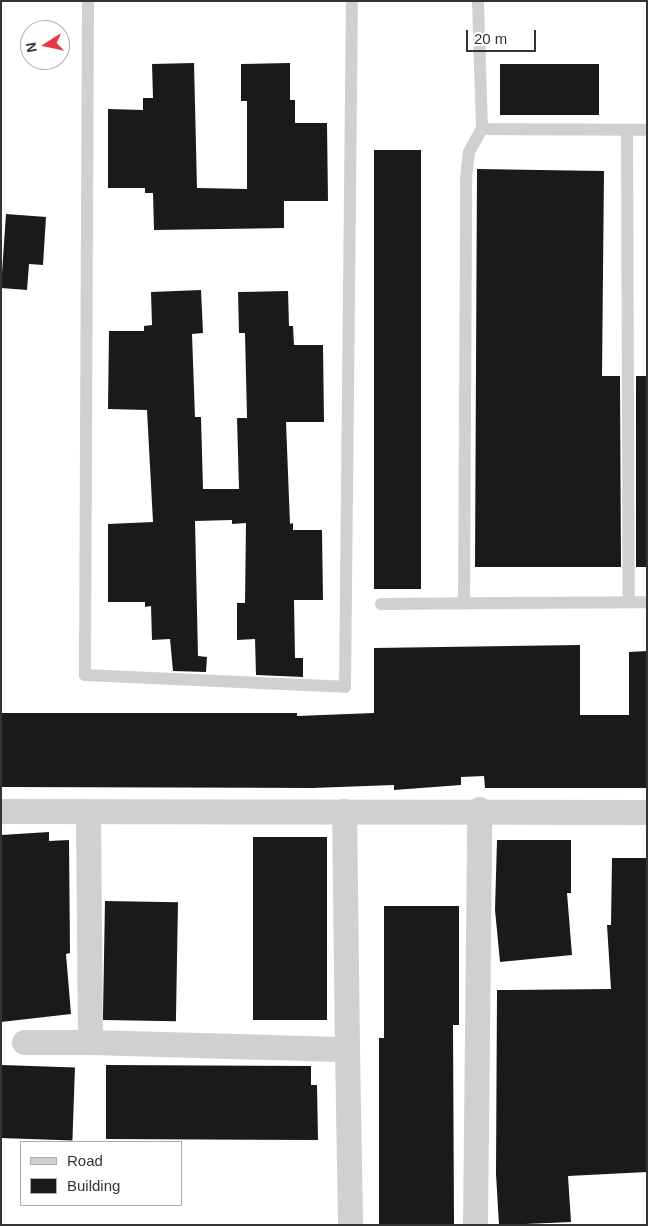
<!DOCTYPE html>
<style>
body{margin:0}
#map{position:relative;width:648px;height:1226px;overflow:hidden;background:#fff;font-family:Helvetica,sans-serif}
div>[style]{position:absolute}
.building>*{inset:0;background:#1a1a1a;transform-origin:0 0}
.lane>*{height:12px;margin:-6px;padding:0 6px;transform-origin:6px;border-radius:6px;background:#d0d0d0}
.street>*{height:25px;margin:-12.5px;padding:0 12.5px;transform-origin:12.5px;border-radius:12.5px;background:#d0d0d0}
span{translate:-50% -50%;white-space:nowrap;text-align:center;line-height:1.15;-webkit-text-stroke:5px #fff;paint-order:stroke}
.frame{position:absolute;inset:0;border:2px solid #333;pointer-events:none}
.legend{position:absolute;left:20px;top:1141px;width:162px;height:65px;box-sizing:border-box;background:#fff;border:1px solid #adadad;margin:0;padding:6px 9px;list-style:none;font-size:15px;color:#333}
.legend li{display:flex;align-items:center;gap:10px;height:25px}
.legend b{width:25px;border:1px solid #adadad}
.north{position:absolute;left:20px;top:20px;width:50px;height:50px;box-sizing:border-box;background:#fff;border:1px solid #adadad;border-radius:50%;rotate:260deg;font-size:14px;font-weight:700;line-height:20px;text-align:center;color:#333}
.north::after{content:'';display:block;margin:auto;width:18px;height:22px;background:#e63946;clip-path:polygon(50% 0,100% 100%,50% 72%,0 100%)}
.scale{position:absolute;left:466px;top:30px;width:70px;height:22px;box-sizing:border-box;border:2px solid #333;border-top:0;padding-left:6px;font-size:15px;line-height:18px;white-space:nowrap;color:#333;-webkit-text-stroke:4px #fff;paint-order:stroke}
</style>
<div id="map">
<div class="building">
<div style="clip-path:polygon(194px 63px,197px 188px,247px 189px,247px 101px,241px 101px,241px 64px,290px 63px,290px 100px,295px 100px,295px 123px,327px 123px,328px 201px,284px 201px,284px 228px,154px 230px,153px 193px,145px 193px,145px 188px,108px 188px,108px 109px,143px 110px,143px 98px,153px 98px,152px 64px)"></div>
<div style="left:599px;top:64px;width:51px;height:99px;rotate:90deg"></div>
<div style="left:374px;top:150px;width:47px;height:439px"></div>
<div style="clip-path:polygon(477px 169px,604px 171px,602px 376px,620px 376px,621px 567px,475px 567px)"></div>
<div style="clip-path:polygon(6px 214px,46px 217px,43px 265px,29px 264px,27px 290px,1px 288px)"></div>
<div style="clip-path:polygon(201px 290px,203px 333px,192px 334px,195px 417px,201px 417px,203px 489px,239px 489px,237px 418px,247px 418px,245px 333px,239px 333px,238px 292px,288px 291px,289px 326px,293px 326px,294px 345px,323px 345px,324px 422px,286px 422px,290px 524px,293px 523px,293px 530px,322px 530px,323px 600px,294px 600px,295px 658px,303px 658px,303px 677px,256px 675px,255px 639px,237px 640px,237px 603px,245px 603px,246px 523px,232px 524px,232px 520px,195px 521px,198px 656px,207px 657px,206px 672px,173px 671px,170px 639px,152px 640px,151px 606px,145px 607px,145px 602px,108px 602px,108px 524px,153px 522px,147px 410px,108px 409px,109px 331px,144px 331px,144px 326px,152px 325px,151px 292px)"></div>
<div style="left:636px;top:376px;width:11px;height:191px"></div>
<div style="clip-path:polygon(580px 645px,580px 715px,629px 715px,629px 652px,647px 651px,647px 788px,485px 788px,484px 776px,461px 777px,461px 785px,394px 790px,394px 785px,312px 788px,1px 787px,1px 713px,297px 713px,297px 716px,374px 713px,374px 648px)"></div>
<div style="clip-path:polygon(49px 832px,49px 841px,69px 840px,70px 953px,66px 954px,71px 1014px,1px 1022px,1px 835px)"></div>
<div style="left:253px;top:837px;width:74px;height:183px"></div>
<div style="clip-path:polygon(497px 840px,571px 840px,571px 893px,567px 893px,572px 955px,500px 962px,495px 910px)"></div>
<div style="clip-path:polygon(612px 858px,647px 858px,647px 1172px,568px 1176px,571px 1222px,499px 1225px,496px 1174px,497px 990px,611px 989px,607px 925px,611px 925px)"></div>
<div style="left:105px;top:901px;width:73px;height:119px;rotate:1deg"></div>
<div style="clip-path:polygon(384px 906px,459px 906px,459px 1025px,453px 1025px,454px 1225px,379px 1225px,379px 1038px,384px 1038px)"></div>
<div style="left:2px;top:1065px;width:73px;height:73px;rotate:2deg"></div>
<div style="clip-path:polygon(106px 1065px,311px 1066px,311px 1085px,317px 1085px,318px 1140px,106px 1139px)"></div>
</div>
<div class="lane">
<div style="left:88px;top:1px;width:674px;rotate:90.26deg"></div>
<div style="left:85px;top:675px;width:260px;rotate:2.6deg"></div>
<div style="left:345px;top:687px;width:686px;rotate:-89.42deg"></div>
<div style="left:482px;top:129px;width:165px;rotate:0.3deg"></div>
<div style="left:627px;top:130px;width:472px;rotate:89.8deg"></div>
<div style="left:464px;top:603px;width:424px;rotate:-89.7deg"></div>
<div style="left:466px;top:179px;width:27px;rotate:-84deg"></div>
<div style="left:469px;top:152px;width:26px;rotate:-61deg"></div>
<div style="left:482px;top:129px;width:128px;rotate:-91.8deg"></div>
<div style="left:381px;top:604px;width:266px;rotate:-0.4deg"></div>
</div>
<div class="street">
<div style="left:1px;top:811px;width:646px;rotate:0.09deg"></div>
<div style="left:24px;top:1042px;width:66px"></div>
<div style="left:90px;top:1042px;width:230px;rotate:-90.5deg"></div>
<div style="left:90px;top:1042px;width:257px;rotate:1.6deg"></div>
<div style="left:347px;top:1049px;width:238px;rotate:-90.7deg"></div>
<div style="left:347px;top:1049px;width:176px;rotate:89deg"></div>
<div style="left:475px;top:1225px;width:416px;rotate:-89.4deg"></div>
</div>
<div class="frame"></div>
<ul class="legend">
<li><b style="height:6px;background:#d0d0d0"></b>Road</li>
<li><b style="height:14px;background:#1a1a1a"></b>Building</li>
</ul>
<div class="north">N</div>
<div class="scale">20 m</div>
</div>
